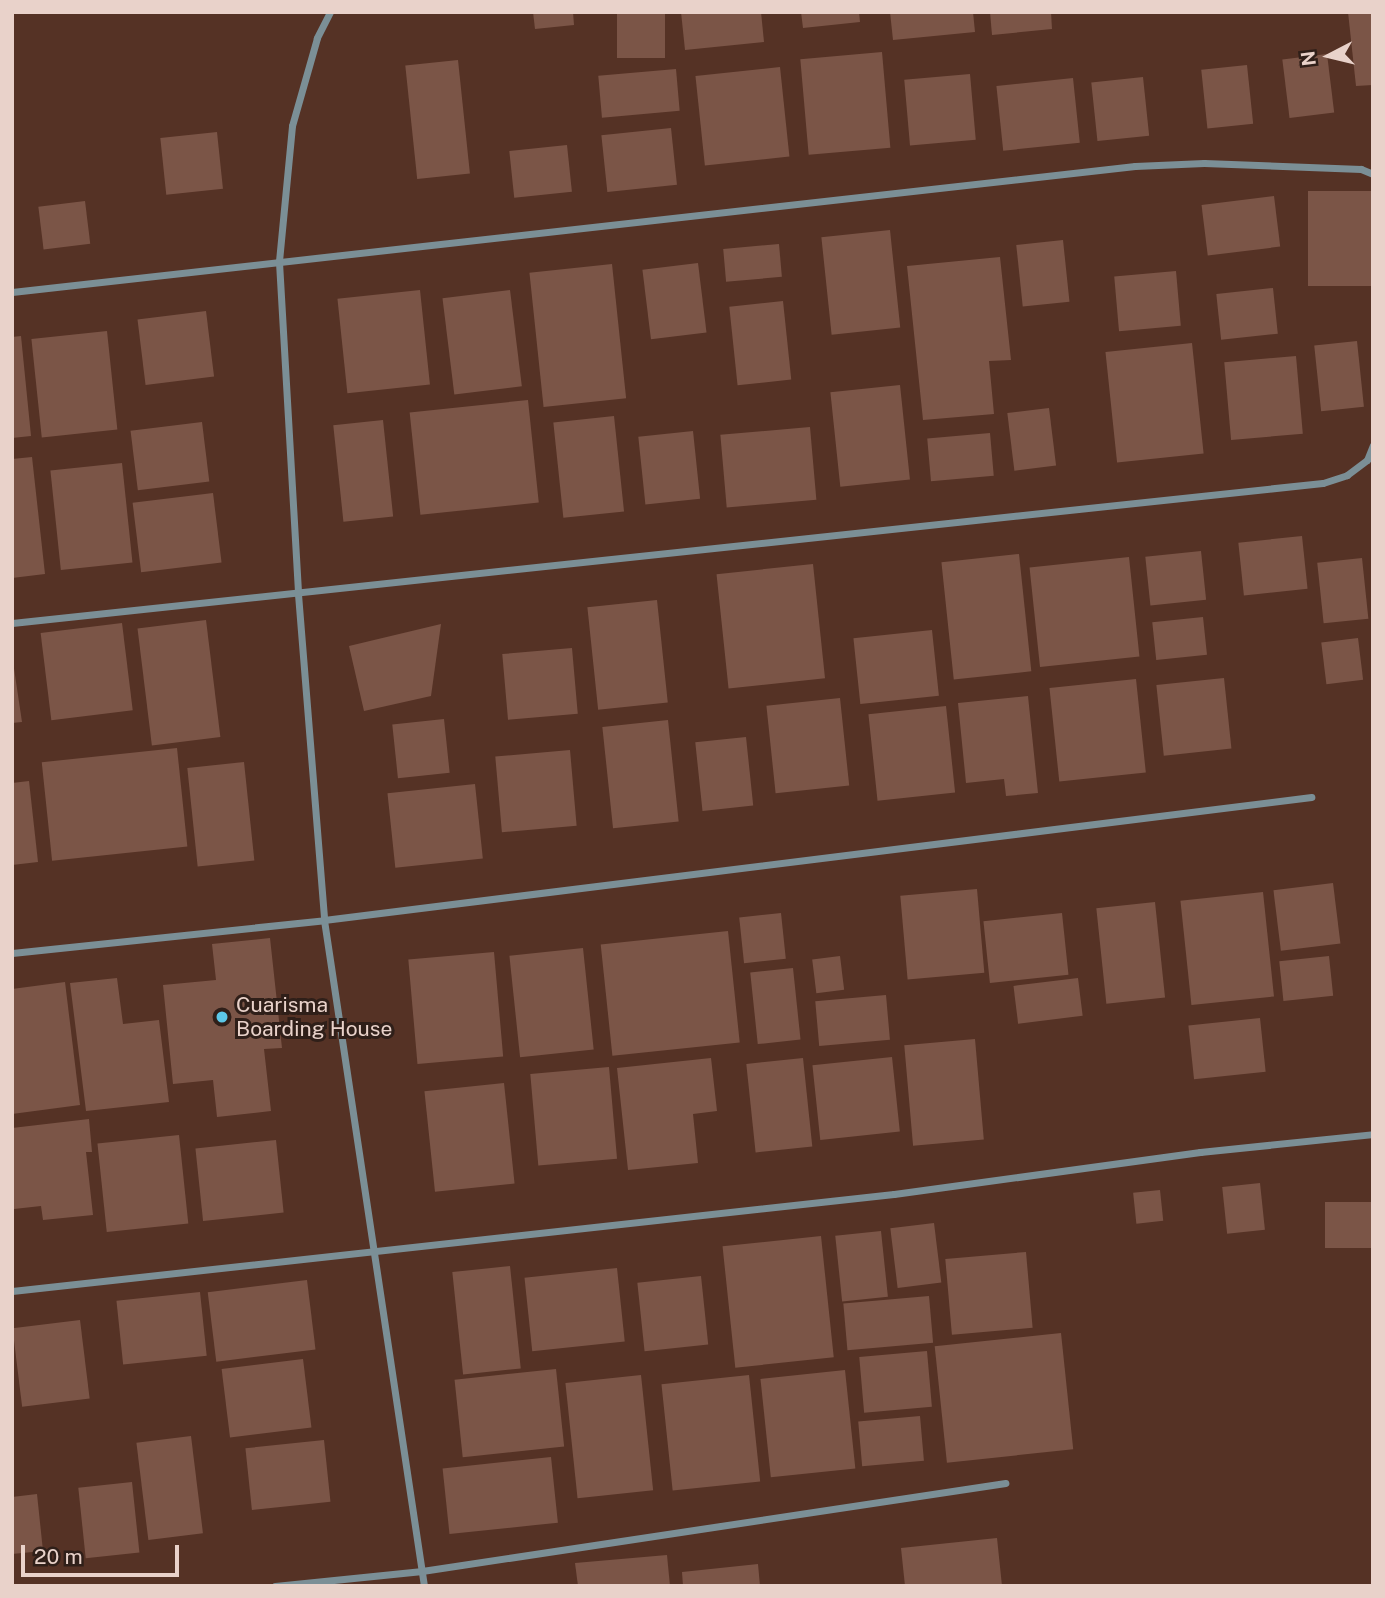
<!DOCTYPE html>
<style>
body{margin:0}
#map{position:relative;width:1385px;height:1598px;overflow:hidden;background:#553225;font-family:"Public Sans",sans-serif}
div>[style]{position:absolute}
.building>*{inset:0;background:#7b5547;transform-origin:0 0}
.minor>*{height:7px;margin:-3.5px;padding:0 3.5px;transform-origin:3.5px;border-radius:3.5px;background:#7b8f96}
.dots>*{width:19px;height:19px;translate:-50% -50%;box-sizing:border-box;border:4px solid #2f1f19;border-radius:50%}
span{translate:-50% -50%;white-space:nowrap;text-align:center;line-height:1.15;-webkit-text-stroke:6px #2f1f19;paint-order:stroke}
.poi-label{font-size:21px;color:#e9d2ca}
.left{translate:0 -50%;text-align:left}
.frame{position:absolute;inset:0;border:14px solid #e9d2ca;pointer-events:none}
.north{position:absolute;left:1294px;top:21px;width:70px;height:70px;-webkit-text-stroke:5px #2f1f19;paint-order:stroke;rotate:263deg;font-size:19px;font-weight:700;line-height:28px;text-align:center;color:#e9d2ca}
.north::after{content:'';display:block;margin:auto;width:24px;height:32px;background:#e9d2ca;clip-path:polygon(50% 0,100% 100%,50% 72%,0 100%)}
.scale{position:absolute;left:21px;top:1545px;width:158px;height:32px;box-sizing:border-box;border:4px solid #e9d2ca;border-top:0;padding-left:9px;font-size:21px;line-height:24px;white-space:nowrap;color:#e9d2ca;-webkit-text-stroke:5px #2f1f19;paint-order:stroke}
</style>
<div id="map">
<div class="building">
<div style="clip-path:polygon(533px 12px,573px 12px,574px 25px,535px 29px)"></div>
<div style="left:617px;top:12px;width:48px;height:46px"></div>
<div style="clip-path:polygon(681px 12px,761px 12px,764px 42px,685px 50px)"></div>
<div style="clip-path:polygon(801px 12px,859px 12px,860px 22px,803px 28px)"></div>
<div style="clip-path:polygon(890px 12px,973px 12px,975px 32px,893px 40px)"></div>
<div style="clip-path:polygon(990px 12px,1051px 12px,1052px 29px,992px 35px)"></div>
<div style="clip-path:polygon(1348px 12px,1373px 12px,1373px 85px,1356px 86px)"></div>
<div style="left:882px;top:52px;width:96px;height:82px;rotate:85deg"></div>
<div style="left:1327px;top:54px;width:59px;height:45px;rotate:83deg"></div>
<div style="left:458px;top:60px;width:114px;height:53px;rotate:84deg"></div>
<div style="left:1247px;top:65px;width:59px;height:46px;rotate:84deg"></div>
<div style="left:780px;top:67px;width:90px;height:85px;rotate:84deg"></div>
<div style="left:676px;top:69px;width:42px;height:78px;rotate:85deg"></div>
<div style="left:970px;top:74px;width:66px;height:66px;rotate:85deg"></div>
<div style="left:1143px;top:77px;width:59px;height:52px;rotate:84deg"></div>
<div style="left:1073px;top:78px;width:65px;height:77px;rotate:84deg"></div>
<div style="left:671px;top:128px;width:57px;height:70px;rotate:84deg"></div>
<div style="left:217px;top:132px;width:57px;height:57px;rotate:84deg"></div>
<div style="left:567px;top:145px;width:47px;height:58px;rotate:84deg"></div>
<div style="left:1373px;top:191px;width:95px;height:65px;rotate:90deg"></div>
<div style="left:1274px;top:196px;width:51px;height:73px;rotate:83deg"></div>
<div style="left:85px;top:201px;width:43px;height:47px;rotate:83deg"></div>
<div style="left:890px;top:230px;width:98px;height:69px;rotate:84deg"></div>
<div style="left:1063px;top:240px;width:62px;height:47px;rotate:84deg"></div>
<div style="left:779px;top:244px;width:33px;height:56px;rotate:85deg"></div>
<div style="clip-path:polygon(1000px 257px,1011px 360px,989px 361px,994px 414px,923px 420px,907px 266px)"></div>
<div style="left:698px;top:263px;width:70px;height:56px;rotate:83deg"></div>
<div style="left:612px;top:264px;width:135px;height:83px;rotate:84deg"></div>
<div style="left:1176px;top:271px;width:55px;height:62px;rotate:85deg"></div>
<div style="left:1273px;top:288px;width:46px;height:57px;rotate:84deg"></div>
<div style="left:420px;top:290px;width:95px;height:83px;rotate:84deg"></div>
<div style="left:510px;top:290px;width:97px;height:68px;rotate:83deg"></div>
<div style="left:783px;top:301px;width:79px;height:54px;rotate:84deg"></div>
<div style="left:206px;top:311px;width:66px;height:69px;rotate:83deg"></div>
<div style="left:107px;top:331px;width:99px;height:76px;rotate:84deg"></div>
<div style="clip-path:polygon(21px 336px,31px 436px,12px 438px,12px 337px)"></div>
<div style="left:1357px;top:341px;width:66px;height:43px;rotate:84deg"></div>
<div style="left:1192px;top:343px;width:111px;height:87px;rotate:84deg"></div>
<div style="left:1296px;top:356px;width:78px;height:72px;rotate:85deg"></div>
<div style="left:900px;top:385px;width:95px;height:70px;rotate:84deg"></div>
<div style="left:528px;top:400px;width:103px;height:119px;rotate:84deg"></div>
<div style="left:1049px;top:408px;width:58px;height:42px;rotate:83deg"></div>
<div style="left:614px;top:416px;width:96px;height:61px;rotate:84deg"></div>
<div style="left:383px;top:420px;width:97px;height:50px;rotate:84deg"></div>
<div style="left:202px;top:422px;width:60px;height:72px;rotate:83deg"></div>
<div style="left:810px;top:427px;width:73px;height:90px;rotate:85deg"></div>
<div style="left:693px;top:431px;width:68px;height:55px;rotate:84deg"></div>
<div style="left:990px;top:433px;width:43px;height:63px;rotate:85deg"></div>
<div style="clip-path:polygon(32px 457px,45px 574px,12px 578px,12px 459px)"></div>
<div style="left:122px;top:463px;width:100px;height:72px;rotate:84deg"></div>
<div style="left:213px;top:493px;width:70px;height:81px;rotate:83deg"></div>
<div style="left:1302px;top:536px;width:53px;height:64px;rotate:84deg"></div>
<div style="left:1201px;top:551px;width:49px;height:56px;rotate:84deg"></div>
<div style="left:1019px;top:554px;width:118px;height:78px;rotate:84deg"></div>
<div style="left:1129px;top:557px;width:100px;height:100px;rotate:84deg"></div>
<div style="left:1362px;top:558px;width:61px;height:45px;rotate:84deg"></div>
<div style="left:813px;top:564px;width:115px;height:97px;rotate:84deg"></div>
<div style="left:657px;top:600px;width:103px;height:70px;rotate:84deg"></div>
<div style="left:1203px;top:617px;width:38px;height:51px;rotate:84deg"></div>
<div style="left:206px;top:620px;width:118px;height:69px;rotate:83deg"></div>
<div style="left:122px;top:623px;width:88px;height:82px;rotate:83deg"></div>
<div style="clip-path:polygon(441px 624px,431px 696px,364px 711px,349px 646px)"></div>
<div style="left:932px;top:630px;width:66px;height:79px;rotate:84deg"></div>
<div style="left:1358px;top:638px;width:42px;height:37px;rotate:83deg"></div>
<div style="left:572px;top:648px;width:66px;height:70px;rotate:85deg"></div>
<div style="clip-path:polygon(12px 655px,22px 722px,12px 723px)"></div>
<div style="left:1224px;top:678px;width:71px;height:68px;rotate:84deg"></div>
<div style="left:1136px;top:679px;width:94px;height:87px;rotate:84deg"></div>
<div style="clip-path:polygon(1028px 696px,1038px 793px,1006px 796px,1004px 779px,966px 783px,958px 703px)"></div>
<div style="left:840px;top:698px;width:88px;height:74px;rotate:84deg"></div>
<div style="left:946px;top:706px;width:87px;height:78px;rotate:84deg"></div>
<div style="left:444px;top:719px;width:54px;height:52px;rotate:84deg"></div>
<div style="left:668px;top:720px;width:102px;height:66px;rotate:84deg"></div>
<div style="left:746px;top:737px;width:69px;height:51px;rotate:84deg"></div>
<div style="left:177px;top:748px;width:99px;height:136px;rotate:84deg"></div>
<div style="left:570px;top:750px;width:76px;height:75px;rotate:85deg"></div>
<div style="left:244px;top:762px;width:99px;height:57px;rotate:84deg"></div>
<div style="clip-path:polygon(29px 781px,38px 862px,12px 865px,12px 783px)"></div>
<div style="left:475px;top:784px;width:75px;height:88px;rotate:84deg"></div>
<div style="left:1333px;top:883px;width:61px;height:60px;rotate:83deg"></div>
<div style="left:977px;top:889px;width:84px;height:77px;rotate:85deg"></div>
<div style="left:1263px;top:892px;width:105px;height:83px;rotate:84deg"></div>
<div style="left:1155px;top:902px;width:96px;height:59px;rotate:84deg"></div>
<div style="left:781px;top:913px;width:46px;height:42px;rotate:84deg"></div>
<div style="left:1062px;top:913px;width:62px;height:79px;rotate:84deg"></div>
<div style="left:728px;top:931px;width:112px;height:128px;rotate:84deg"></div>
<div style="clip-path:polygon(270px 938px,282px 1048px,264px 1049px,271px 1111px,217px 1117px,213px 1080px,173px 1084px,163px 985px,216px 980px,212px 944px)"></div>
<div style="left:583px;top:948px;width:102px;height:74px;rotate:84deg"></div>
<div style="left:494px;top:952px;width:105px;height:86px;rotate:85deg"></div>
<div style="left:840px;top:956px;width:34px;height:28px;rotate:83deg"></div>
<div style="left:1329px;top:956px;width:40px;height:50px;rotate:84deg"></div>
<div style="left:793px;top:968px;width:72px;height:43px;rotate:84deg"></div>
<div style="clip-path:polygon(117px 978px,123px 1024px,159px 1020px,169px 1102px,86px 1111px,70px 983px)"></div>
<div style="left:1078px;top:978px;width:38px;height:65px;rotate:83deg"></div>
<div style="clip-path:polygon(65px 982px,80px 1105px,12px 1114px,12px 989px)"></div>
<div style="left:886px;top:995px;width:45px;height:71px;rotate:85deg"></div>
<div style="left:1260px;top:1018px;width:54px;height:72px;rotate:84deg"></div>
<div style="left:975px;top:1039px;width:101px;height:71px;rotate:85deg"></div>
<div style="left:892px;top:1057px;width:75px;height:80px;rotate:84deg"></div>
<div style="clip-path:polygon(711px 1058px,717px 1111px,693px 1114px,698px 1163px,628px 1170px,617px 1068px)"></div>
<div style="left:803px;top:1058px;width:89px;height:57px;rotate:84deg"></div>
<div style="left:609px;top:1067px;width:92px;height:79px;rotate:85deg"></div>
<div style="left:504px;top:1083px;width:101px;height:80px;rotate:84deg"></div>
<div style="clip-path:polygon(89px 1119px,92px 1152px,86px 1152px,93px 1215px,43px 1220px,41px 1206px,14px 1209px,12px 1128px)"></div>
<div style="left:179px;top:1135px;width:89px;height:82px;rotate:84deg"></div>
<div style="left:276px;top:1140px;width:73px;height:81px;rotate:84deg"></div>
<div style="left:1260px;top:1183px;width:47px;height:38px;rotate:84deg"></div>
<div style="left:1160px;top:1190px;width:31px;height:27px;rotate:84deg"></div>
<div style="left:1373px;top:1202px;width:46px;height:48px;rotate:90deg"></div>
<div style="left:934px;top:1223px;width:60px;height:44px;rotate:83deg"></div>
<div style="left:881px;top:1231px;width:66px;height:46px;rotate:84deg"></div>
<div style="left:821px;top:1236px;width:122px;height:99px;rotate:84deg"></div>
<div style="left:1026px;top:1252px;width:76px;height:81px;rotate:85deg"></div>
<div style="left:510px;top:1266px;width:103px;height:58px;rotate:84deg"></div>
<div style="left:617px;top:1268px;width:74px;height:93px;rotate:84deg"></div>
<div style="left:701px;top:1276px;width:69px;height:64px;rotate:84deg"></div>
<div style="left:307px;top:1280px;width:70px;height:100px;rotate:83deg"></div>
<div style="left:200px;top:1292px;width:64px;height:84px;rotate:84deg"></div>
<div style="left:929px;top:1296px;width:47px;height:86px;rotate:85deg"></div>
<div style="left:80px;top:1320px;width:79px;height:68px;rotate:83deg"></div>
<div style="left:1061px;top:1333px;width:117px;height:127px;rotate:84deg"></div>
<div style="left:927px;top:1351px;width:56px;height:68px;rotate:85deg"></div>
<div style="left:303px;top:1359px;width:69px;height:82px;rotate:83deg"></div>
<div style="left:556px;top:1369px;width:78px;height:102px;rotate:84deg"></div>
<div style="left:845px;top:1370px;width:99px;height:85px;rotate:84deg"></div>
<div style="left:641px;top:1375px;width:116px;height:76px;rotate:84deg"></div>
<div style="left:749px;top:1375px;width:107px;height:88px;rotate:84deg"></div>
<div style="left:920px;top:1416px;width:45px;height:62px;rotate:85deg"></div>
<div style="left:191px;top:1436px;width:98px;height:55px;rotate:83deg"></div>
<div style="left:324px;top:1440px;width:62px;height:79px;rotate:84deg"></div>
<div style="left:551px;top:1457px;width:66px;height:109px;rotate:84deg"></div>
<div style="left:132px;top:1482px;width:71px;height:54px;rotate:84deg"></div>
<div style="clip-path:polygon(37px 1494px,43px 1551px,12px 1554px,12px 1497px)"></div>
<div style="clip-path:polygon(997px 1538px,1002px 1586px,905px 1586px,901px 1548px)"></div>
<div style="clip-path:polygon(667px 1555px,670px 1586px,578px 1586px,575px 1563px)"></div>
<div style="clip-path:polygon(758px 1564px,760px 1586px,683px 1586px,682px 1572px)"></div>
</div>
<div class="minor">
<div style="left:330px;top:12px;width:29px;rotate:117deg"></div>
<div style="left:317px;top:38px;width:91px;rotate:105.9deg"></div>
<div style="left:292px;top:126px;width:137px;rotate:95.5deg"></div>
<div style="left:279px;top:262px;width:333px;rotate:86.7deg"></div>
<div style="left:298px;top:594px;width:327px;rotate:85.4deg"></div>
<div style="left:324px;top:920px;width:673px;rotate:81.46deg"></div>
<div style="left:12px;top:292px;width:1130px;rotate:-6.4deg"></div>
<div style="left:1135px;top:166px;width:69px;rotate:-2.5deg"></div>
<div style="left:1204px;top:163px;width:157px;rotate:2.2deg"></div>
<div style="left:1361px;top:169px;width:13px;rotate:23deg"></div>
<div style="left:12px;top:623px;width:1318px;rotate:-6.1deg"></div>
<div style="left:1323px;top:483px;width:25px;rotate:-18deg"></div>
<div style="left:1347px;top:475px;width:25px;rotate:-37deg"></div>
<div style="left:1367px;top:460px;width:16px;rotate:-68deg"></div>
<div style="left:12px;top:953px;width:314px;rotate:-6deg"></div>
<div style="left:324px;top:920px;width:995px;rotate:-7.1deg"></div>
<div style="left:12px;top:1291px;width:887px;rotate:-6.28deg"></div>
<div style="left:894px;top:1194px;width:309px;rotate:-7.8deg"></div>
<div style="left:1200px;top:1152px;width:174px;rotate:-5.9deg"></div>
<div style="left:275px;top:1586px;width:148px;rotate:-5.8deg"></div>
<div style="left:422px;top:1571px;width:590px;rotate:-8.58deg"></div>
</div>
<div class="dots">
<div style="left:222px;top:1017px;background:#5cc7e7"></div>
</div>
<div class="poi-label">
<span class="left" style="left:236px;top:1017px">Cuarisma<br>Boarding House</span>
</div>
<div class="frame"></div>
<div class="north">N</div>
<div class="scale">20 m</div>
</div>
